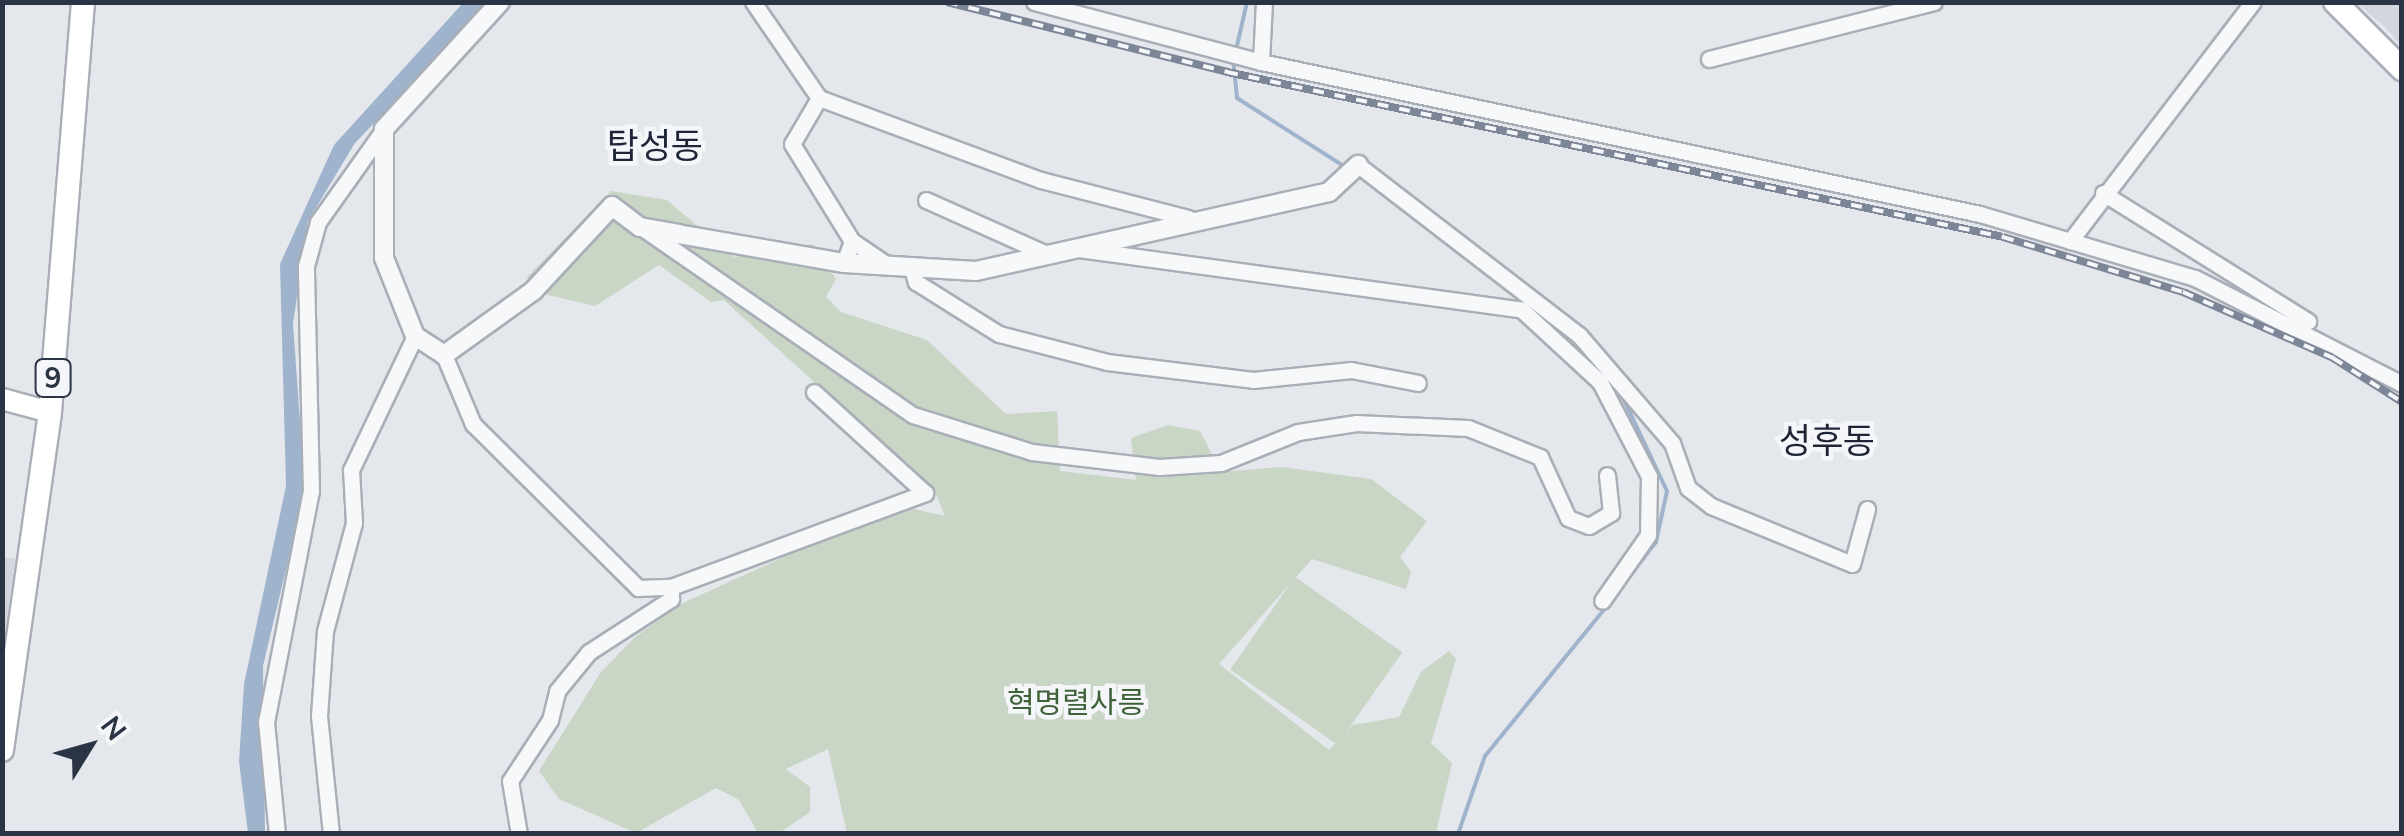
<!DOCTYPE html>
<meta charset="utf-8">
<style>
body{margin:0}
#map{position:relative;width:2404px;height:836px;overflow:hidden;background:#e4e7ec;font-family:Mulish,"Noto Sans KR",sans-serif}
div>[style]{position:absolute}
.built>*{inset:0;background:#d2d6de}
.green>*{inset:0;background:#c9d6c5;transform-origin:0 0}
.water>*{inset:0;background:#9fb4cc}
.stream>*{height:4px;margin:-2px;padding:0 2px;transform-origin:2px;border-radius:2px;background:#9fb4cc}
.roads{filter:drop-shadow(2px 0 #a9aeb7) drop-shadow(-2px 0 #a9aeb7) drop-shadow(0 2px #a9aeb7) drop-shadow(0 -2px #a9aeb7)}
.minor>*{height:15px;margin:-7.5px;padding:0 7.5px;transform-origin:7.5px;border-radius:7.5px;background:#f7f8fa}
.tertiary>*{height:18px;margin:-9px;padding:0 9px;transform-origin:9px;border-radius:9px;background:#f7f8fa}
.secondary>*{height:20px;margin:-10px;padding:0 10px;transform-origin:10px;border-radius:10px;background:#fff}
.primary>*{height:22px;margin:-11px;padding:0 11px;transform-origin:11px;border-radius:11px;background:#fff}
.rail>*{height:8px;margin-top:-4px;transform-origin:0;background:repeating-linear-gradient(90deg,#f4f6f9 0 11px,#7d8696 0 22px);box-sizing:border-box;border-block:2px solid #7d8696}
span{translate:-50% -50%;white-space:nowrap;text-align:center;line-height:1.15;-webkit-text-stroke:9px #f4f6f9;paint-order:stroke}
.shield-label span{padding:2px 8px;background:#f4f6f9;border:2px solid;border-radius:8px;-webkit-text-stroke-width:0}
.shield-label{font-size:28px;color:#2b3445;font-weight:700}
.park-label{font-size:30px;color:#3f6138}
.quarter-label{font-size:35px;color:#1d2536}
.frame{position:absolute;inset:0;border:5px solid #2b3445;pointer-events:none}
.north{position:absolute;left:40px;top:696px;width:100px;height:100px;-webkit-text-stroke:8px #f4f6f9;paint-order:stroke;rotate:53deg;font-size:28px;font-weight:700;line-height:40px;text-align:center;color:#2b3445}
.north::after{content:'';display:block;margin:auto;width:35px;height:45px;background:#2b3445;clip-path:polygon(50% 0,100% 100%,50% 72%,0 100%)}
</style>
<div id="map">
<div class="built">
<div style="clip-path:polygon(2357px 3px,2401px 3px,2401px 46px,2385px 27px)"></div>
<div style="clip-path:polygon(3px 557px,15px 559px,3px 649px,2px 557px)"></div>
</div>
<div class="green">
<div style="clip-path:polygon(611px 191px,667px 200px,734px 257px,813px 244px,836px 279px,826px 297px,841px 312px,927px 340px,1006px 414px,1057px 411px,1060px 471px,1136px 480px,1131px 438px,1168px 425px,1200px 431px,1221px 472px,1282px 467px,1371px 479px,1427px 521px,1400px 557px,1411px 572px,1406px 589px,1312px 559px,1219px 664px,1329px 750px,1353px 725px,1399px 717px,1421px 672px,1449px 651px,1456px 659px,1431px 743px,1452px 763px,1436px 833px,847px 833px,828px 749px,786px 769px,810px 787px,810px 812px,779px 833px,758px 833px,739px 800px,716px 788px,636px 833px,559px 799px,539px 771px,601px 672px,635px 637px,683px 603px,860px 522px,914px 509px,945px 516px,935px 492px,724px 300px,711px 302px,659px 265px,595px 306px,548px 295px,527px 277px)"></div>
<div style="left:1295px;top:577px;width:131px;height:113px;rotate:35deg"></div>
</div>
<div class="water">
<div style="clip-path:polygon(463px 3px,490px 3px,355px 143px,308px 221px,293px 324px,305px 490px,263px 666px,265px 833px,248px 834px,239px 761px,244px 684px,286px 486px,280px 264px,334px 145px)"></div>
</div>
<div class="stream">
<div style="left:1236px;top:50px;width:49px;rotate:-77.1deg"></div>
<div style="left:1233px;top:59px;width:39px;rotate:84deg"></div>
<div style="left:1237px;top:98px;width:130px;rotate:32.5deg"></div>
<div style="left:1621px;top:587px;width:57px;rotate:-52.1deg"></div>
<div style="left:1656px;top:542px;width:52px;rotate:-77.8deg"></div>
<div style="left:1667px;top:491px;width:105px;rotate:-115.3deg"></div>
<div style="left:1458px;top:834px;width:83px;rotate:-70.9deg"></div>
<div style="left:1485px;top:756px;width:192px;rotate:-50.9deg"></div>
</div>
<div class="roads">
<div class="minor">
<div style="left:753px;top:2px;width:116px;rotate:55.5deg"></div>
<div style="left:819px;top:98px;width:237px;rotate:20.3deg"></div>
<div style="left:1041px;top:180px;width:152px;rotate:14.5deg"></div>
<div style="left:1034px;top:2px;width:235px;rotate:14.8deg"></div>
<div style="left:1264px;top:2px;width:60px;rotate:92.9deg"></div>
<div style="left:1261px;top:62px;width:735px;rotate:11.94deg"></div>
<div style="left:1980px;top:214px;width:224px;rotate:16.6deg"></div>
<div style="left:2195px;top:278px;width:233px;rotate:27.1deg"></div>
<div style="left:1709px;top:59px;width:232px;rotate:-14.2deg"></div>
<div style="left:819px;top:98px;width:53px;rotate:120.4deg"></div>
<div style="left:792px;top:144px;width:114px;rotate:58.3deg"></div>
<div style="left:1358px;top:165px;width:279px;rotate:37.6deg"></div>
<div style="left:1579px;top:335px;width:143px;rotate:49.3deg"></div>
<div style="left:1672px;top:443px;width:48px;rotate:70.4deg"></div>
<div style="left:1688px;top:488px;width:29px;rotate:38deg"></div>
<div style="left:1711px;top:506px;width:152px;rotate:22.4deg"></div>
<div style="left:1852px;top:564px;width:57px;rotate:-74.7deg"></div>
<div style="left:2103px;top:193px;width:242px;rotate:32deg"></div>
<div style="left:926px;top:200px;width:133px;rotate:24.1deg"></div>
<div style="left:644px;top:229px;width:327px;rotate:34.7deg"></div>
<div style="left:913px;top:415px;width:125px;rotate:17.3deg"></div>
<div style="left:1032px;top:452px;width:128px;rotate:6.7deg"></div>
<div style="left:1159px;top:467px;width:62px;rotate:-3.7deg"></div>
<div style="left:1221px;top:463px;width:83px;rotate:-21.9deg"></div>
<div style="left:1298px;top:432px;width:59px;rotate:-8.8deg"></div>
<div style="left:1356px;top:423px;width:112px;rotate:2.6deg"></div>
<div style="left:1468px;top:428px;width:78px;rotate:21.9deg"></div>
<div style="left:1540px;top:457px;width:67px;rotate:65.3deg"></div>
<div style="left:1568px;top:518px;width:22px;rotate:21deg"></div>
<div style="left:1589px;top:526px;width:26px;rotate:-31deg"></div>
<div style="left:1611px;top:513px;width:38px;rotate:-96deg"></div>
<div style="left:2070px;top:241px;width:301px;rotate:-52.6deg"></div>
<div style="left:1079px;top:249px;width:447px;rotate:7.8deg"></div>
<div style="left:1522px;top:310px;width:106px;rotate:42.7deg"></div>
<div style="left:1600px;top:382px;width:106px;rotate:62.5deg"></div>
<div style="left:1649px;top:476px;width:59px;rotate:91deg"></div>
<div style="left:1648px;top:535px;width:80px;rotate:124.9deg"></div>
<div style="left:844px;top:263px;width:23px;rotate:-70deg"></div>
<div style="left:852px;top:241px;width:36px;rotate:34deg"></div>
<div style="left:911px;top:265px;width:18px;rotate:74deg"></div>
<div style="left:916px;top:282px;width:98px;rotate:32.1deg"></div>
<div style="left:999px;top:334px;width:112px;rotate:14.5deg"></div>
<div style="left:1107px;top:362px;width:147px;rotate:7deg"></div>
<div style="left:1253px;top:380px;width:99px;rotate:-5.8deg"></div>
<div style="left:1351px;top:370px;width:68px;rotate:11deg"></div>
<div style="left:444px;top:355px;width:75px;rotate:67.2deg"></div>
<div style="left:473px;top:424px;width:233px;rotate:44.8deg"></div>
<div style="left:638px;top:588px;width:33px;rotate:-2deg"></div>
<div style="left:671px;top:587px;width:271px;rotate:-20.3deg"></div>
<div style="left:925px;top:493px;width:150px;rotate:-137.7deg"></div>
<div style="left:277px;top:834px;width:113px;rotate:-95.6deg"></div>
<div style="left:266px;top:722px;width:235px;rotate:-79deg"></div>
<div style="left:311px;top:491px;width:225px;rotate:-91.3deg"></div>
<div style="left:306px;top:266px;width:46px;rotate:-74.7deg"></div>
<div style="left:318px;top:222px;width:114px;rotate:-54.6deg"></div>
<div style="left:331px;top:834px;width:119px;rotate:-95.8deg"></div>
<div style="left:319px;top:716px;width:85px;rotate:-86deg"></div>
<div style="left:325px;top:631px;width:112px;rotate:-75deg"></div>
<div style="left:354px;top:523px;width:53px;rotate:-93.2deg"></div>
<div style="left:351px;top:470px;width:148px;rotate:-64.5deg"></div>
<div style="left:519px;top:834px;width:54px;rotate:-99.6deg"></div>
<div style="left:510px;top:781px;width:73px;rotate:-56.7deg"></div>
<div style="left:550px;top:720px;width:30px;rotate:-76deg"></div>
<div style="left:557px;top:691px;width:50px;rotate:-50.6deg"></div>
<div style="left:589px;top:652px;width:98px;rotate:-32.9deg"></div>
<div style="left:671px;top:599px;width:12px;rotate:-90deg"></div>
</div>
<div class="tertiary">
<div style="left:500px;top:2px;width:172px;rotate:132.4deg"></div>
<div style="left:384px;top:129px;width:129px;rotate:90deg"></div>
<div style="left:384px;top:258px;width:84px;rotate:68.3deg"></div>
<div style="left:415px;top:336px;width:35px;rotate:33deg"></div>
<div style="left:444px;top:355px;width:110px;rotate:-35.7deg"></div>
<div style="left:533px;top:291px;width:116px;rotate:-47.1deg"></div>
<div style="left:612px;top:206px;width:35px;rotate:37deg"></div>
<div style="left:640px;top:227px;width:39px;rotate:10deg"></div>
<div style="left:678px;top:234px;width:169px;rotate:9.9deg"></div>
<div style="left:844px;top:263px;width:132px;rotate:3.5deg"></div>
<div style="left:976px;top:271px;width:362px;rotate:-12.6deg"></div>
<div style="left:1329px;top:192px;width:40px;rotate:-43deg"></div>
</div>
<div class="secondary">
<div style="left:2px;top:399px;width:50px;rotate:15.2deg"></div>
</div>
<div class="primary">
<div style="left:2335px;top:2px;width:95px;rotate:45deg"></div>
<div style="left:2px;top:750px;width:341px;rotate:-81.9deg"></div>
<div style="left:50px;top:412px;width:411px;rotate:-85.4deg"></div>
</div>
</div>
<div class="rail">
<div style="left:947px;top:2px;width:289px;rotate:14deg"></div>
<div style="left:1227px;top:72px;width:793px;rotate:12deg"></div>
<div style="left:2003px;top:237px;width:188px;rotate:17deg"></div>
<div style="left:2183px;top:292px;width:164px;rotate:23.7deg"></div>
<div style="left:2333px;top:358px;width:82px;rotate:32.5deg"></div>
</div>
<div class="shield-label">
<span style="left:53px;top:378px">9</span>
</div>
<div class="park-label">
<span style="left:1076px;top:702px">혁명렬사릉</span>
</div>
<div class="quarter-label">
<span style="left:655px;top:145px">탑성동</span>
<span style="left:1827px;top:440px">성후동</span>
</div>
<div class="frame"></div>
<div class="north">N</div>
</div>
